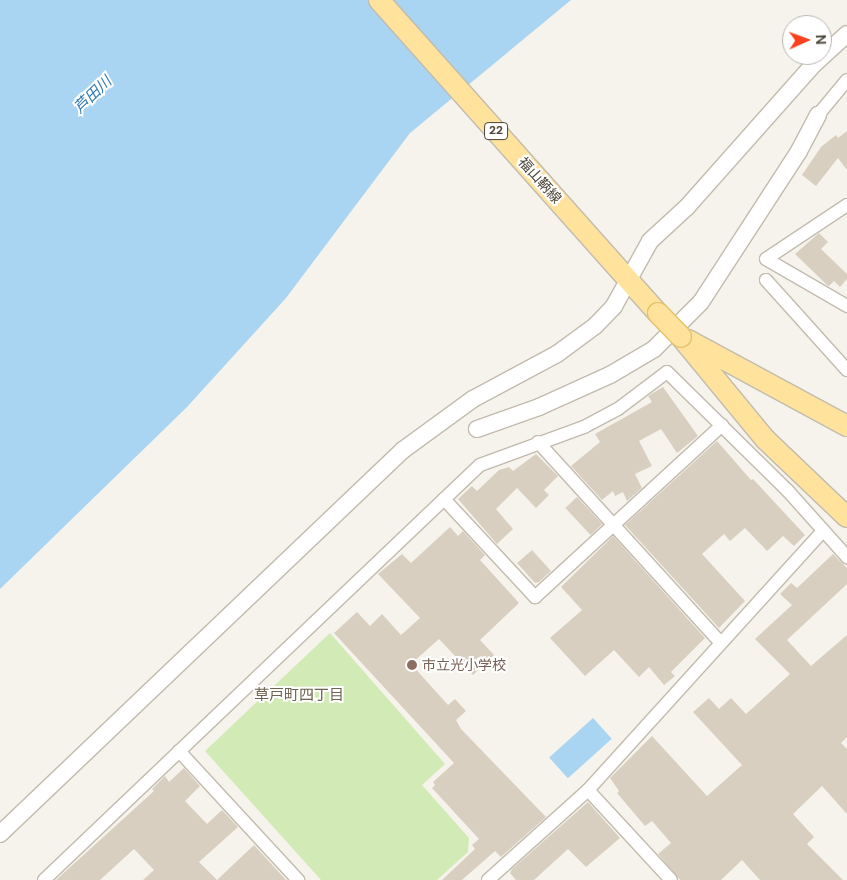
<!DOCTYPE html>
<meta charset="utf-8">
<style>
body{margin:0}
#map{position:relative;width:847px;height:880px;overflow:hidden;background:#f6f3ec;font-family:"DM Sans","Noto Sans JP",sans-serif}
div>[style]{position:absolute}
.green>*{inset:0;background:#d2eab5}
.water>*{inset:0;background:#a9d4f2;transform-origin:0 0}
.building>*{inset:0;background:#d8cfc1;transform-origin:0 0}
.roads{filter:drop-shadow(1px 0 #c2bbae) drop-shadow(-1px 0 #c2bbae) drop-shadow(0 1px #c2bbae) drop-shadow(0 -1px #c2bbae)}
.minor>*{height:12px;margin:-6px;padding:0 6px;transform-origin:6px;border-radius:6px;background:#fff}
.tertiary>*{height:16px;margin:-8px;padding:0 8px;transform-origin:8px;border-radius:8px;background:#fff}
.primary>*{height:20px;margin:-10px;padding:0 10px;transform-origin:10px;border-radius:10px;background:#ffe39c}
.bridges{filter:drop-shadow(1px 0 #e6c16a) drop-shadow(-1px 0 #e6c16a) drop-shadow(0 1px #e6c16a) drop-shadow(0 -1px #e6c16a)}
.primary-bridge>*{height:20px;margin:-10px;padding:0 10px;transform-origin:10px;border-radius:10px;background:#ffe39c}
.dots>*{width:14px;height:14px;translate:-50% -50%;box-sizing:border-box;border:2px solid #fff;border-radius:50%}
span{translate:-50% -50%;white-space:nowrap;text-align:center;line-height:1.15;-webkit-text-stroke:4px #fff;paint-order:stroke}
.shield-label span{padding:1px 4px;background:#fff;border:1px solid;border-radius:4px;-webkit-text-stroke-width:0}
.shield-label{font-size:12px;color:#4b4439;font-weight:700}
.street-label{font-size:14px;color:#4b4439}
.education-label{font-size:14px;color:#785e54}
.left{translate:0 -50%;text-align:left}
.water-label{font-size:15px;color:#2e7ab2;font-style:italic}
.neighbourhood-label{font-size:15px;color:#6e6250}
.north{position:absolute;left:782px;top:15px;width:50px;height:50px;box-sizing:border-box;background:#fff;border:1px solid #b7b4b0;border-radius:50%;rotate:88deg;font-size:14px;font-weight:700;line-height:20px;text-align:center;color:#4b4439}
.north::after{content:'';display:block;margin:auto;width:18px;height:22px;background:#fc3f1d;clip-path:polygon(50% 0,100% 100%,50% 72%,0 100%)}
</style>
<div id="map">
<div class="green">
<div style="clip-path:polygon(330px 633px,445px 764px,422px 785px,469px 838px,468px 852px,437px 880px,321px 880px,205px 751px)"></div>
</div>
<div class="water">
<div style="clip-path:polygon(0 0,571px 0,410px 133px,286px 298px,187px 407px,0 589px)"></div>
<div style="left:593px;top:718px;width:28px;height:59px;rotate:48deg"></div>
</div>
<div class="building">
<div style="clip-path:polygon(847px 131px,847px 170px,838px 158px,816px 186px,802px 175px,821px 147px,836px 135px,838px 138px)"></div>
<div style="clip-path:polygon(819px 233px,828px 242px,821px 249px,847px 274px,847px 279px,840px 287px,834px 281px,829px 286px,827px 285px,795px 254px)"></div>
<div style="clip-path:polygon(663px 387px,698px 436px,677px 453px,661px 429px,639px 441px,652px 466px,635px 474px,642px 488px,627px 501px,623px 492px,615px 496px,613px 491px,602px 500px,571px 466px,600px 442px,595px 434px,652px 402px,648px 396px)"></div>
<div style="clip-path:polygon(717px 441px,751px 480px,753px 479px,805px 535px,794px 546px,783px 536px,767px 551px,745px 528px,730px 541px,724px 534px,702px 554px,745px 601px,719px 628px,625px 525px)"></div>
<div style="clip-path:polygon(536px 454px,558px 476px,544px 490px,549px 495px,536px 508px,517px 488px,496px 509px,513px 529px,497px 544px,458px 499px,472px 486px,477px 491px,499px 470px,509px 467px,513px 471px)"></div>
<div style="left:577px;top:497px;width:37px;height:16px;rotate:47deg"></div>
<div style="clip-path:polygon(450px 527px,458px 536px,463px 531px,485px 555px,480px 560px,519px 603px,480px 640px,494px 655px,473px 675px,439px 639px,411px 664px,448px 705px,455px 699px,466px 711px,456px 720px,461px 729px,546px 817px,501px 857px,495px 851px,462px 880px,442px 880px,475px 849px,472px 845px,479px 839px,432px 788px,435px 785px,433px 782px,454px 763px,334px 633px,357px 612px,370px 626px,382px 614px,401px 635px,420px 618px,378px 574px,402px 554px,411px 563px)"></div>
<div style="clip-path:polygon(613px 536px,705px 638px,671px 672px,675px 676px,664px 685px,649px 667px,639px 677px,614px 650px,585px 676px,550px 638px,582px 610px,561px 587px)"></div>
<div style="clip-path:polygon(532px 550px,551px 571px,539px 582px,535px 583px,517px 563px)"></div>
<div style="clip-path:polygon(833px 554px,847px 568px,847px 584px,787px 640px,811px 666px,847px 635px,847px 737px,841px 743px,847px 749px,847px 814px,822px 786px,793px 814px,814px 837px,807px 844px,843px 880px,760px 880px,742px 860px,721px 880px,680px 880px,658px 854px,671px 843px,652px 821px,645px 826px,617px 793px,619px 791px,610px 778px,652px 736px,707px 796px,742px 765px,693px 712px,709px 698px,719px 709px,731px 698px,746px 714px,790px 674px,755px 639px,792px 605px,780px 594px,791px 583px,797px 588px)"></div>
<div style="clip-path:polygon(184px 768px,200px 786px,185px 801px,207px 824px,222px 810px,238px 827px,199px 862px,217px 880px,254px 845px,286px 880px,143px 880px,154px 870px,134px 849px,100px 880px,56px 880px,154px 791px,152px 789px,165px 776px,169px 782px)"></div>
<div style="clip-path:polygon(588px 802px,620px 838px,586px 867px,568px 849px,534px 880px,516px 880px,510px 873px,512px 869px)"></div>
</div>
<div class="roads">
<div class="minor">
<div style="left:818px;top:115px;width:45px;rotate:-50.4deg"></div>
<div style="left:847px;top:205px;width:97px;rotate:146.3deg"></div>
<div style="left:766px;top:259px;width:94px;rotate:30.1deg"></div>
<div style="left:766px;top:280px;width:121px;rotate:48deg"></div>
<div style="left:538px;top:442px;width:270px;rotate:47.7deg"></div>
<div style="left:444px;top:499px;width:134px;rotate:47.1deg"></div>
<div style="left:535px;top:597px;width:254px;rotate:-42.6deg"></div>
<div style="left:179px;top:751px;width:176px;rotate:47.3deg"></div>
<div style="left:588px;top:790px;width:122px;rotate:47.3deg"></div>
<div style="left:44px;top:880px;width:602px;rotate:-43.59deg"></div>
<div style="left:480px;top:465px;width:111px;rotate:-20.1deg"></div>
<div style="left:584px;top:427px;width:38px;rotate:-28deg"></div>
<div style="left:618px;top:409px;width:61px;rotate:-37.1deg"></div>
<div style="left:667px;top:372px;width:170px;rotate:44.5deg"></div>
<div style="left:788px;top:491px;width:89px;rotate:48.2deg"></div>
<div style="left:488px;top:880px;width:135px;rotate:-42deg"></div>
<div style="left:588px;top:790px;width:350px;rotate:-47.8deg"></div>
</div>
<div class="tertiary">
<div style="left:477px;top:429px;width:66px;rotate:-19.5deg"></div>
<div style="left:539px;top:407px;width:78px;rotate:-24.3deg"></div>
<div style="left:610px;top:375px;width:51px;rotate:-30.6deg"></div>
<div style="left:654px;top:349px;width:66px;rotate:-45deg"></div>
<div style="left:701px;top:302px;width:180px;rotate:-57deg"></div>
<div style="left:799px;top:151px;width:41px;rotate:-62.2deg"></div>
<div style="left:0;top:834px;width:557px;rotate:-43.62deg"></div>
<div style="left:403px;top:450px;width:87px;rotate:-36.1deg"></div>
<div style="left:473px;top:399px;width:95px;rotate:-28.2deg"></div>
<div style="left:557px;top:354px;width:47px;rotate:-36.4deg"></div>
<div style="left:595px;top:326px;width:28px;rotate:-46deg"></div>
<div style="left:614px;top:306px;width:74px;rotate:-61deg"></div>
<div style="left:650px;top:241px;width:50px;rotate:-42.6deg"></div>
<div style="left:687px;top:207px;width:188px;rotate:-48.4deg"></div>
<div style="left:812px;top:66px;width:47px;rotate:-42.4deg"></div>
</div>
<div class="primary">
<div style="left:379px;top:0;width:419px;rotate:48.3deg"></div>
<div style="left:681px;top:337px;width:132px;rotate:50.5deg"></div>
<div style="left:765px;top:439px;width:113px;rotate:43.6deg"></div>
<div style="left:688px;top:340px;width:181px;rotate:28.4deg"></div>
</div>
</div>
<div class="bridges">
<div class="primary-bridge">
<div style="left:658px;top:313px;width:33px;rotate:46deg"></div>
</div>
</div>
<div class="dots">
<div style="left:412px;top:665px;background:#8d6e63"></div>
</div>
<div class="shield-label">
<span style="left:496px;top:131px">22</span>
</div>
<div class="street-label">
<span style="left:540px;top:180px;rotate:48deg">福山鞆線</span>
</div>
<div class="education-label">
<span class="left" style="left:422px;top:665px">市立光小学校</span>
</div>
<div class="water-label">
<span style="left:93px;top:95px;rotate:-44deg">芦田川</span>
</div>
<div class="neighbourhood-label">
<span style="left:299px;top:696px">草戸町四丁目</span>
</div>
<div class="north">N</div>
</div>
